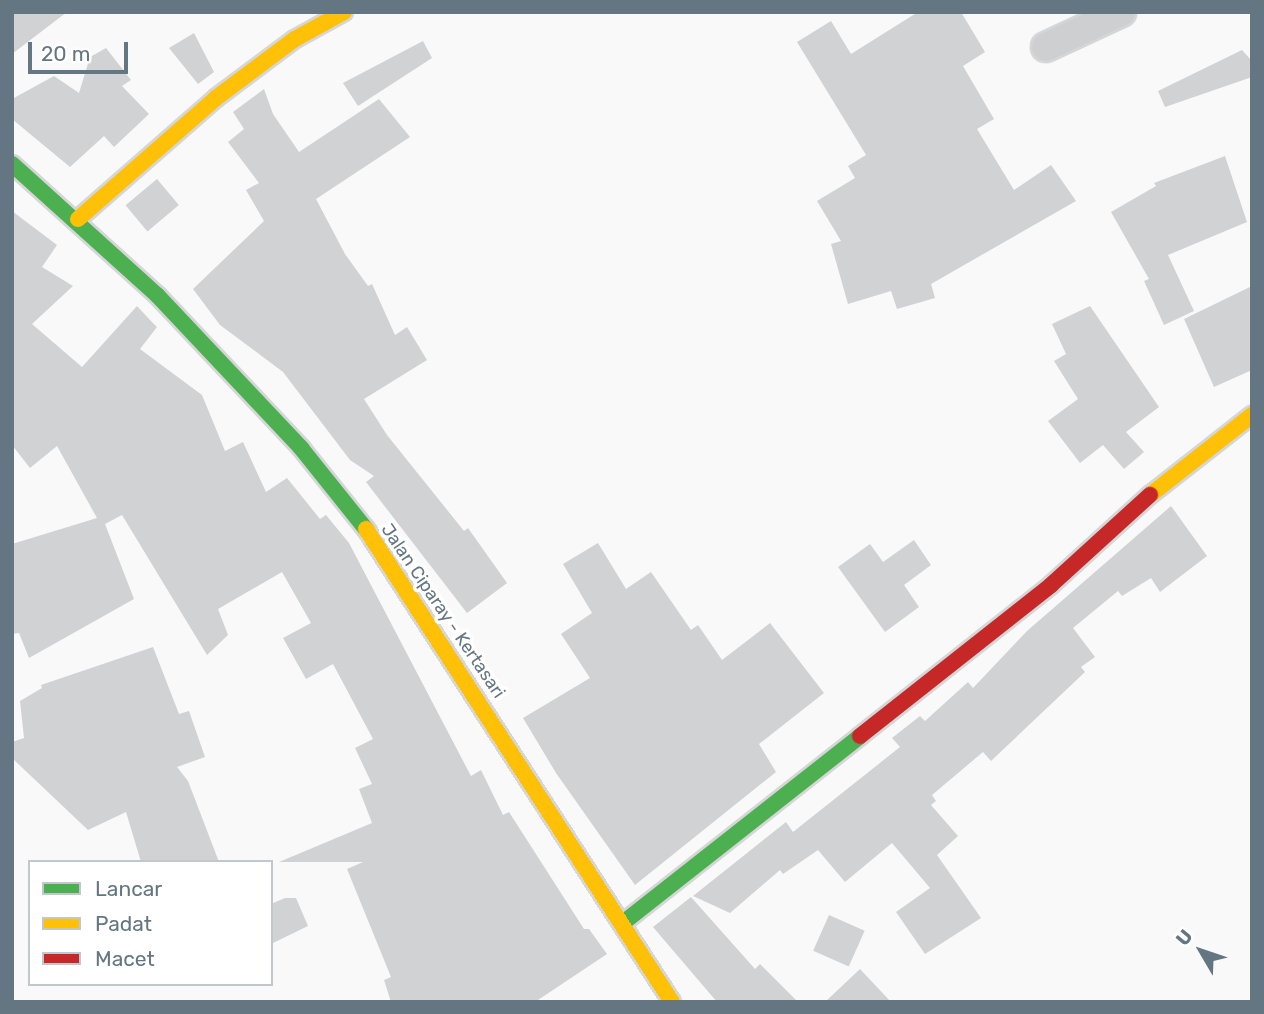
<!DOCTYPE html>
<style>
body{margin:0}
#map{position:relative;width:1264px;height:1014px;overflow:hidden;background:#f9f9f9;font-family:Rubik,sans-serif}
div>[style]{position:absolute}
.building>*{inset:0;background:#d0d2d3;transform-origin:0 0}
.roads{filter:drop-shadow(2px 0 #d5d6d7) drop-shadow(-2px 0 #d5d6d7) drop-shadow(0 2px #d5d6d7) drop-shadow(0 -2px #d5d6d7)}
.street>*{height:28px;margin:-14px;padding:0 14px;transform-origin:14px;border-radius:14px;background:#cecfd0}
.fast>*{height:16px;margin:-8px;padding:0 8px;transform-origin:8px;border-radius:8px;background:#4caf50}
.slow>*{height:16px;margin:-8px;padding:0 8px;transform-origin:8px;border-radius:8px;background:#ffc107}
.jam>*{height:16px;margin:-8px;padding:0 8px;transform-origin:8px;border-radius:8px;background:#c62828}
span{translate:-50% -50%;white-space:nowrap;text-align:center;line-height:1.15;-webkit-text-stroke:7px #fff;paint-order:stroke}
.street-label{font-size:18px;color:#657683}
.frame{position:absolute;inset:0;border:14px solid #657683;pointer-events:none}
.legend{position:absolute;left:28px;top:860px;width:245px;height:126px;box-sizing:border-box;background:#fff;border:2px solid #c1c8cd;margin:0;padding:9px 12px;list-style:none;font-size:21px;color:#657683}
.legend li{display:flex;align-items:center;gap:14px;height:35px}
.legend b{width:35px;border:2px solid #c1c8cd}
.north{position:absolute;left:1166px;top:916px;width:70px;height:70px;-webkit-text-stroke:5px #fff;paint-order:stroke;rotate:309deg;font-size:19px;font-weight:700;line-height:28px;text-align:center;color:#657683}
.north::after{content:'';display:block;margin:auto;width:24px;height:32px;background:#657683;clip-path:polygon(50% 0,100% 100%,50% 72%,0 100%)}
.scale{position:absolute;left:28px;top:42px;width:100px;height:32px;box-sizing:border-box;border:4px solid #657683;border-top:0;padding-left:9px;font-size:21px;line-height:24px;white-space:nowrap;color:#657683;-webkit-text-stroke:5px #fff;paint-order:stroke}
</style>
<div id="map">
<div class="building">
<div style="clip-path:polygon(12px 12px,67px 12px,12px 54px)"></div>
<div style="clip-path:polygon(918px 12px,961px 12px,985px 52px,963px 66px,994px 119px,977px 129px,1014px 190px,1051px 165px,1076px 201px,931px 284px,935px 298px,897px 309px,891px 291px,848px 304px,831px 244px,841px 241px,817px 201px,855px 178px,848px 166px,866px 155px,797px 42px,831px 21px,851px 54px)"></div>
<div style="clip-path:polygon(194px 33px,214px 72px,198px 84px,169px 48px)"></div>
<div style="clip-path:polygon(423px 41px,432px 58px,358px 106px,343px 83px)"></div>
<div style="clip-path:polygon(106px 48px,131px 80px,122px 86px,149px 114px,114px 147px,104px 136px,70px 167px,12px 119px,12px 99px,54px 76px,79px 93px,90px 57px)"></div>
<div style="clip-path:polygon(1242px 50px,1252px 61px,1252px 77px,1165px 107px,1158px 91px)"></div>
<div style="clip-path:polygon(264px 89px,273px 114px,299px 152px,379px 99px,410px 137px,316px 199px,345px 254px,368px 286px,372px 284px,395px 335px,407px 327px,427px 360px,364px 399px,387px 435px,464px 531px,468px 528px,507px 583px,467px 613px,366px 482px,374px 476px,350px 460px,283px 372px,220px 325px,193px 289px,264px 221px,246px 190px,259px 183px,228px 142px,244px 129px,233px 112px)"></div>
<div style="clip-path:polygon(1225px 156px,1247px 222px,1168px 255px,1194px 311px,1164px 325px,1144px 281px,1149px 279px,1111px 212px,1156px 186px,1154px 183px)"></div>
<div style="left:157px;top:179px;width:34px;height:41px;rotate:50deg"></div>
<div style="clip-path:polygon(12px 211px,57px 245px,42px 267px,73px 286px,32px 324px,82px 367px,137px 306px,151px 321px,157px 327px,140px 349px,202px 395px,225px 451px,243px 442px,266px 492px,287px 478px,320px 519px,326px 515px,349px 543px,471px 776px,481px 770px,503px 815px,509px 812px,584px 929px,589px 929px,607px 954px,535px 1002px,391px 1002px,384px 980px,391px 977px,347px 869px,363px 862px,279px 862px,372px 823px,359px 789px,372px 784px,355px 748px,373px 739px,333px 664px,306px 679px,283px 638px,311px 623px,282px 572px,218px 609px,228px 635px,207px 655px,122px 515px,105px 524px,134px 599px,29px 658px,19px 633px,12px 634px,12px 544px,97px 518px,57px 446px,30px 468px,12px 445px)"></div>
<div style="clip-path:polygon(1252px 286px,1252px 370px,1214px 387px,1184px 319px)"></div>
<div style="clip-path:polygon(1090px 306px,1159px 407px,1126px 432px,1144px 452px,1124px 469px,1103px 445px,1080px 463px,1048px 421px,1078px 399px,1054px 361px,1066px 354px,1052px 324px)"></div>
<div style="clip-path:polygon(1171px 506px,1207px 556px,1160px 592px,1151px 578px,1122px 596px,1118px 591px,1073px 628px,1095px 657px,1081px 667px,1085px 672px,991px 761px,983px 752px,932px 795px,936px 801px,931px 805px,958px 836px,937px 855px,981px 918px,925px 954px,896px 912px,930px 888px,892px 843px,845px 882px,818px 850px,783px 874px,780px 870px,730px 913px,693px 896px,786px 822px,793px 832px,900px 747px,892px 738px,920px 716px,925px 721px,968px 682px,973px 688px,1027px 631px)"></div>
<div style="clip-path:polygon(914px 540px,931px 565px,904px 585px,919px 607px,885px 632px,838px 567px,870px 544px,883px 562px)"></div>
<div style="clip-path:polygon(598px 543px,626px 589px,651px 572px,691px 630px,698px 625px,722px 660px,770px 623px,824px 693px,759px 744px,776px 772px,635px 885px,556px 773px,523px 718px,590px 678px,561px 634px,592px 613px,563px 564px)"></div>
<div style="clip-path:polygon(153px 647px,179px 714px,189px 711px,205px 757px,177px 767px,188px 781px,219px 862px,141px 862px,126px 812px,88px 830px,12px 758px,12px 742px,24px 738px,20px 701px,42px 688px,41px 685px)"></div>
<div style="clip-path:polygon(691px 897px,755px 969px,760px 964px,798px 1002px,717px 1002px,653px 927px)"></div>
<div style="clip-path:polygon(285px 898px,296px 898px,308px 926px,271px 944px,271px 904px)"></div>
<div style="left:829px;top:915px;width:39px;height:39px;rotate:24deg"></div>
<div style="clip-path:polygon(860px 969px,891px 1002px,825px 1002px)"></div>
</div>
<div class="roads">
<div class="street">
<div style="left:1046px;top:47px;width:83px;rotate:-25deg"></div>
</div>
<div class="fast">
<div style="left:12px;top:164px;width:197px;rotate:42.1deg"></div>
<div style="left:158px;top:296px;width:209px;rotate:46.7deg"></div>
<div style="left:301px;top:448px;width:104px;rotate:51.3deg"></div>
<div style="left:624px;top:922px;width:300px;rotate:-38.2deg"></div>
</div>
<div class="slow">
<div style="left:78px;top:219px;width:184px;rotate:-41.2deg"></div>
<div style="left:216px;top:98px;width:99px;rotate:-36.8deg"></div>
<div style="left:295px;top:39px;width:56px;rotate:-28.9deg"></div>
<div style="left:1150px;top:495px;width:130px;rotate:-38.1deg"></div>
<div style="left:366px;top:529px;width:563px;rotate:57.1deg"></div>
</div>
<div class="jam">
<div style="left:860px;top:736px;width:243px;rotate:-38.3deg"></div>
<div style="left:1051px;top:585px;width:134px;rotate:-42.3deg"></div>
</div>
</div>
<div class="street-label">
<span style="left:443px;top:611px;rotate:56deg">Jalan Ciparay - Kertasari</span>
</div>
<div class="frame"></div>
<ul class="legend">
<li><b style="height:9px;background:#4caf50"></b>Lancar</li>
<li><b style="height:9px;background:#ffc107"></b>Padat</li>
<li><b style="height:9px;background:#c62828"></b>Macet</li>
</ul>
<div class="north">U</div>
<div class="scale">20 m</div>
</div>
